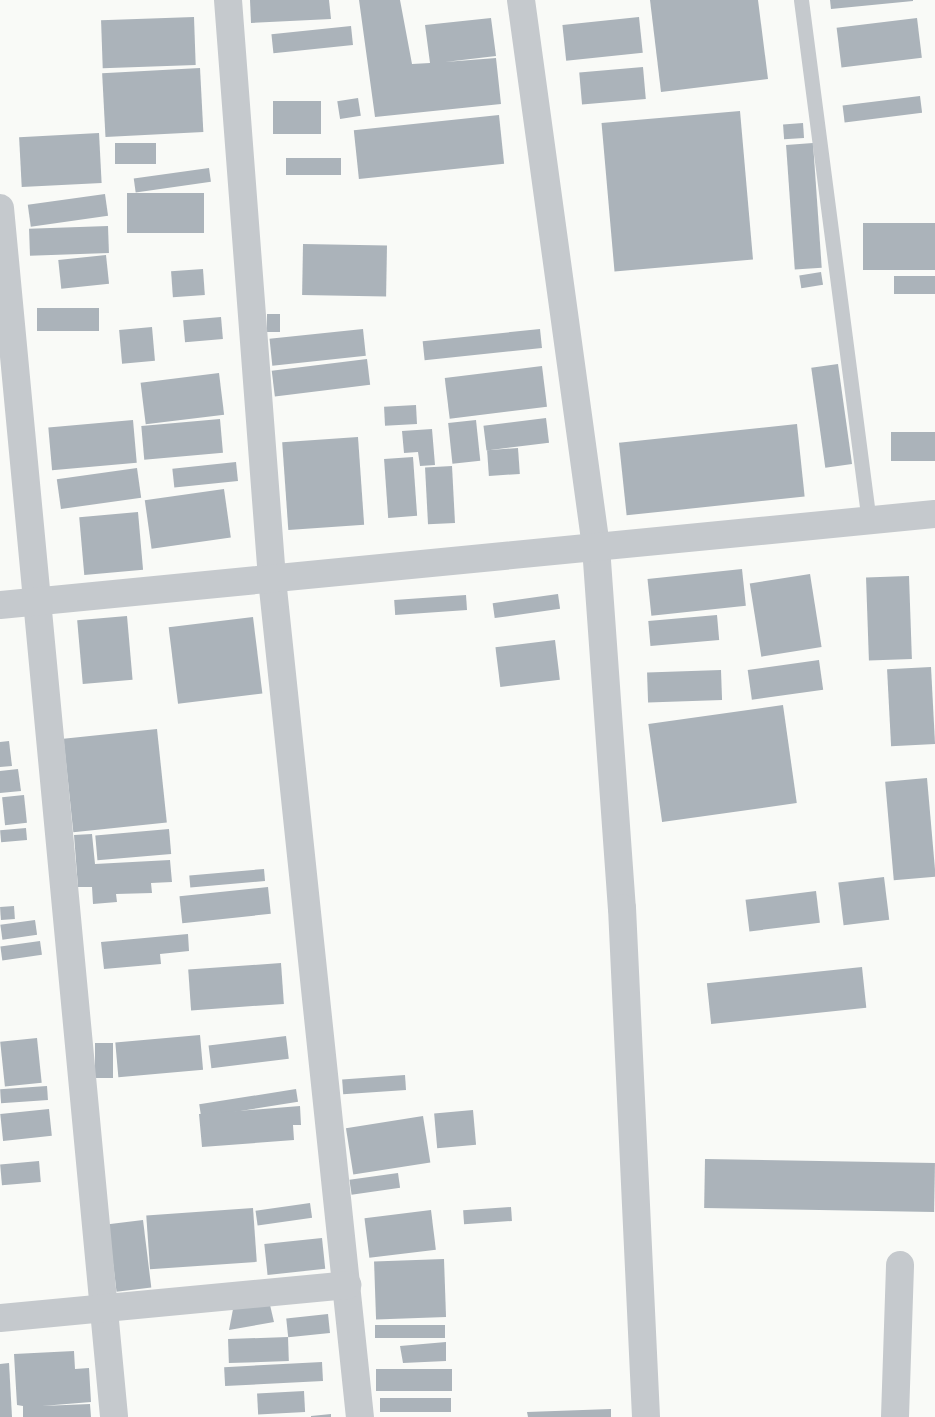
<!DOCTYPE html>
<style>
body{margin:0}
#map{position:relative;width:935px;height:1417px;overflow:hidden;background:#f9faf7;font-family:Rubik,sans-serif}
div>[style]{position:absolute}
.building>*{inset:0;background:#abb3ba;transform-origin:0 0}
.lane>*{height:15px;margin:-7.5px;padding:0 7.5px;transform-origin:7.5px;border-radius:7.5px;background:#c5c9cd}
.street>*{height:28px;margin:-14px;padding:0 14px;transform-origin:14px;border-radius:14px;background:#c5c9cd}
span{translate:-50% -50%;white-space:nowrap;text-align:center;line-height:1.15;-webkit-text-stroke:5px #fff;paint-order:stroke}
</style>
<div id="map">
<div class="building">
<div style="clip-path:polygon(250px 0,329px 0,331px 19px,251px 23px)"></div>
<div style="clip-path:polygon(359px 0,400px 0,412px 64px,430px 63px,425px 25px,491px 18px,496px 56px,445px 62px,496px 58px,501px 104px,375px 117px)"></div>
<div style="clip-path:polygon(650px 0,758px 0,768px 79px,661px 92px)"></div>
<div style="clip-path:polygon(830px 0,913px 0,913px 1px,831px 9px)"></div>
<div style="left:194px;top:17px;width:48px;height:93px;rotate:88deg"></div>
<div style="left:639px;top:17px;width:36px;height:77px;rotate:84deg"></div>
<div style="left:917px;top:18px;width:40px;height:81px;rotate:83deg"></div>
<div style="left:351px;top:26px;width:19px;height:80px;rotate:84deg"></div>
<div style="left:643px;top:67px;width:32px;height:64px;rotate:85deg"></div>
<div style="left:200px;top:68px;width:64px;height:98px;rotate:87deg"></div>
<div style="left:920px;top:96px;width:17px;height:78px;rotate:83deg"></div>
<div style="left:358px;top:98px;width:18px;height:21px;rotate:81deg"></div>
<div style="left:321px;top:101px;width:33px;height:48px;rotate:90deg"></div>
<div style="left:740px;top:111px;width:149px;height:139px;rotate:85deg"></div>
<div style="left:499px;top:115px;width:49px;height:146px;rotate:84deg"></div>
<div style="left:803px;top:123px;width:15px;height:20px;rotate:86deg"></div>
<div style="left:99px;top:133px;width:50px;height:80px;rotate:87deg"></div>
<div style="left:115px;top:143px;width:41px;height:21px"></div>
<div style="left:813px;top:143px;width:125px;height:27px;rotate:86deg"></div>
<div style="left:286px;top:158px;width:55px;height:17px"></div>
<div style="left:209px;top:168px;width:14px;height:76px;rotate:82deg"></div>
<div style="left:127px;top:193px;width:77px;height:40px"></div>
<div style="left:105px;top:194px;width:22px;height:78px;rotate:82deg"></div>
<div style="left:935px;top:223px;width:47px;height:72px;rotate:90deg"></div>
<div style="left:108px;top:226px;width:27px;height:79px;rotate:88deg"></div>
<div style="left:303px;top:244px;width:84px;height:51px;rotate:1deg"></div>
<div style="left:106px;top:255px;width:29px;height:48px;rotate:84deg"></div>
<div style="left:203px;top:269px;width:26px;height:32px;rotate:86deg"></div>
<div style="left:821px;top:272px;width:13px;height:22px;rotate:81deg"></div>
<div style="left:935px;top:276px;width:18px;height:41px;rotate:90deg"></div>
<div style="left:37px;top:308px;width:62px;height:23px"></div>
<div style="left:267px;top:314px;width:13px;height:18px"></div>
<div style="left:221px;top:317px;width:22px;height:38px;rotate:85deg"></div>
<div style="left:152px;top:327px;width:34px;height:33px;rotate:85deg"></div>
<div style="left:363px;top:329px;width:27px;height:94px;rotate:84deg"></div>
<div style="left:540px;top:329px;width:19px;height:118px;rotate:84deg"></div>
<div style="left:367px;top:359px;width:26px;height:96px;rotate:83deg"></div>
<div style="left:838px;top:364px;width:101px;height:27px;rotate:82deg"></div>
<div style="left:542px;top:366px;width:41px;height:98px;rotate:83deg"></div>
<div style="left:219px;top:373px;width:42px;height:79px;rotate:83deg"></div>
<div style="left:416px;top:405px;width:19px;height:32px;rotate:87deg"></div>
<div style="left:546px;top:418px;width:25px;height:63px;rotate:83deg"></div>
<div style="left:220px;top:419px;width:34px;height:79px;rotate:85deg"></div>
<div style="left:133px;top:420px;width:43px;height:85px;rotate:85deg"></div>
<div style="left:476px;top:420px;width:41px;height:28px;rotate:84deg"></div>
<div style="left:797px;top:424px;width:73px;height:179px;rotate:84deg"></div>
<div style="clip-path:polygon(432px 429px,435px 465px,420px 466px,418px 452px,404px 453px,402px 431px)"></div>
<div style="left:935px;top:432px;width:29px;height:44px;rotate:90deg"></div>
<div style="left:358px;top:437px;width:88px;height:76px;rotate:86deg"></div>
<div style="left:518px;top:448px;width:26px;height:31px;rotate:86deg"></div>
<div style="left:413px;top:457px;width:59px;height:29px;rotate:86deg"></div>
<div style="left:236px;top:462px;width:19px;height:64px;rotate:84deg"></div>
<div style="left:452px;top:466px;width:57px;height:27px;rotate:87deg"></div>
<div style="left:137px;top:468px;width:30px;height:81px;rotate:82deg"></div>
<div style="left:224px;top:489px;width:49px;height:80px;rotate:82deg"></div>
<div style="left:138px;top:512px;width:58px;height:59px;rotate:85deg"></div>
<div style="left:742px;top:569px;width:37px;height:95px;rotate:84deg"></div>
<div style="left:810px;top:574px;width:74px;height:61px;rotate:81deg"></div>
<div style="left:909px;top:576px;width:83px;height:43px;rotate:88deg"></div>
<div style="left:558px;top:594px;width:15px;height:66px;rotate:82deg"></div>
<div style="left:466px;top:595px;width:15px;height:72px;rotate:86deg"></div>
<div style="left:717px;top:615px;width:25px;height:69px;rotate:85deg"></div>
<div style="left:127px;top:616px;width:64px;height:50px;rotate:85deg"></div>
<div style="left:253px;top:617px;width:77px;height:85px;rotate:83deg"></div>
<div style="left:555px;top:640px;width:40px;height:60px;rotate:83deg"></div>
<div style="left:819px;top:660px;width:30px;height:72px;rotate:82deg"></div>
<div style="left:931px;top:667px;width:77px;height:44px;rotate:87deg"></div>
<div style="left:721px;top:670px;width:30px;height:74px;rotate:88deg"></div>
<div style="left:783px;top:705px;width:99px;height:136px;rotate:82deg"></div>
<div style="left:157px;top:729px;width:94px;height:94px;rotate:84deg"></div>
<div style="clip-path:polygon(9px 741px,12px 766px,0 767px,0 742px)"></div>
<div style="clip-path:polygon(18px 769px,21px 791px,0 793px,0 771px)"></div>
<div style="left:927px;top:778px;width:99px;height:42px;rotate:85deg"></div>
<div style="left:24px;top:795px;width:28px;height:22px;rotate:84deg"></div>
<div style="left:26px;top:828px;width:12px;height:26px;rotate:85deg"></div>
<div style="left:169px;top:829px;width:25px;height:74px;rotate:85deg"></div>
<div style="clip-path:polygon(92px 834px,95px 864px,170px 860px,172px 882px,151px 883px,152px 893px,116px 894px,117px 902px,93px 904px,92px 887px,78px 887px,74px 835px)"></div>
<div style="left:264px;top:869px;width:12px;height:75px;rotate:85deg"></div>
<div style="left:884px;top:877px;width:43px;height:46px;rotate:83deg"></div>
<div style="left:268px;top:887px;width:27px;height:89px;rotate:84deg"></div>
<div style="left:816px;top:891px;width:32px;height:71px;rotate:83deg"></div>
<div style="left:14px;top:906px;width:13px;height:14px;rotate:86deg"></div>
<div style="left:35px;top:920px;width:15px;height:35px;rotate:82deg"></div>
<div style="clip-path:polygon(188px 934px,189px 951px,160px 954px,161px 964px,104px 969px,101px 942px)"></div>
<div style="left:40px;top:941px;width:14px;height:40px;rotate:82deg"></div>
<div style="left:281px;top:963px;width:41px;height:93px;rotate:86deg"></div>
<div style="left:862px;top:967px;width:41px;height:156px;rotate:84deg"></div>
<div style="left:200px;top:1035px;width:35px;height:85px;rotate:85deg"></div>
<div style="left:286px;top:1036px;width:23px;height:78px;rotate:83deg"></div>
<div style="left:37px;top:1038px;width:45px;height:37px;rotate:84deg"></div>
<div style="left:95px;top:1043px;width:18px;height:35px"></div>
<div style="left:405px;top:1075px;width:15px;height:63px;rotate:86deg"></div>
<div style="left:47px;top:1086px;width:14px;height:47px;rotate:86deg"></div>
<div style="left:296px;top:1089px;width:13px;height:98px;rotate:81deg"></div>
<div style="clip-path:polygon(300px 1106px,301px 1125px,293px 1125px,294px 1140px,202px 1147px,199px 1114px)"></div>
<div style="left:49px;top:1109px;width:27px;height:49px;rotate:84deg"></div>
<div style="left:473px;top:1110px;width:35px;height:39px;rotate:85deg"></div>
<div style="left:423px;top:1116px;width:47px;height:78px;rotate:81deg"></div>
<div style="left:705px;top:1159px;width:230px;height:49px;rotate:1deg"></div>
<div style="left:39px;top:1161px;width:21px;height:39px;rotate:85deg"></div>
<div style="left:398px;top:1173px;width:15px;height:49px;rotate:82deg"></div>
<div style="left:310px;top:1203px;width:15px;height:55px;rotate:82deg"></div>
<div style="left:511px;top:1207px;width:14px;height:48px;rotate:86deg"></div>
<div style="left:253px;top:1208px;width:54px;height:107px;rotate:86deg"></div>
<div style="left:431px;top:1210px;width:40px;height:67px;rotate:83deg"></div>
<div style="left:143px;top:1220px;width:68px;height:35px;rotate:83deg"></div>
<div style="left:322px;top:1238px;width:31px;height:58px;rotate:84deg"></div>
<div style="left:444px;top:1259px;width:58px;height:70px;rotate:88deg"></div>
<div style="clip-path:polygon(270px 1305px,274px 1322px,229px 1330px,233px 1309px)"></div>
<div style="left:328px;top:1314px;width:19px;height:42px;rotate:84deg"></div>
<div style="left:445px;top:1325px;width:13px;height:70px;rotate:90deg"></div>
<div style="left:288px;top:1337px;width:24px;height:60px;rotate:88deg"></div>
<div style="clip-path:polygon(446px 1342px,446px 1361px,403px 1363px,400px 1346px)"></div>
<div style="clip-path:polygon(74px 1351px,75px 1369px,89px 1368px,91px 1402px,42px 1406px,90px 1404px,91px 1417px,23px 1417px,23px 1406px,17px 1405px,14px 1354px)"></div>
<div style="left:322px;top:1362px;width:19px;height:98px;rotate:87deg"></div>
<div style="clip-path:polygon(9px 1363px,12px 1417px,0 1417px,0 1364px)"></div>
<div style="left:376px;top:1369px;width:76px;height:22px"></div>
<div style="left:304px;top:1391px;width:21px;height:47px;rotate:87deg"></div>
<div style="left:451px;top:1398px;width:14px;height:71px;rotate:90deg"></div>
<div style="clip-path:polygon(611px 1409px,611px 1417px,528px 1417px,527px 1412px)"></div>
<div style="clip-path:polygon(331px 1414px,331px 1417px,311px 1417px,311px 1416px)"></div>
</div>
<div class="lane">
<div style="left:801px;top:0;width:526px;rotate:82.58deg"></div>
</div>
<div class="street">
<div style="left:228px;top:0;width:581px;rotate:85.65deg"></div>
<div style="left:272px;top:579px;width:843px;rotate:84.01deg"></div>
<div style="left:521px;top:0;width:552px;rotate:82.19deg"></div>
<div style="left:596px;top:547px;width:362px;rotate:85.9deg"></div>
<div style="left:622px;top:908px;width:510px;rotate:87.3deg"></div>
<div style="left:0;top:208px;width:1214px;rotate:84.61deg"></div>
<div style="left:0;top:605px;width:939px;rotate:-5.56deg"></div>
<div style="left:0;top:1318px;width:349px;rotate:-5.4deg"></div>
<div style="left:895px;top:1417px;width:152px;rotate:-88.1deg"></div>
</div>
</div>
